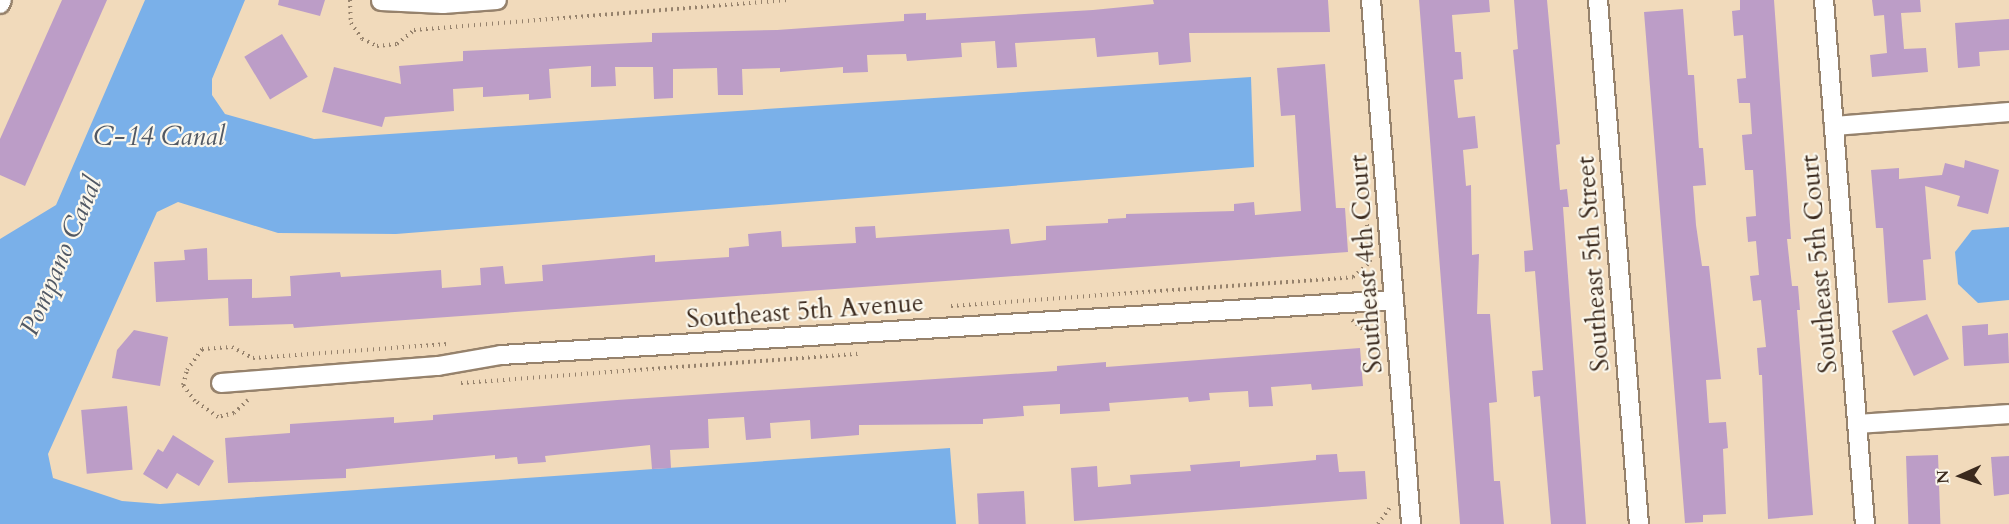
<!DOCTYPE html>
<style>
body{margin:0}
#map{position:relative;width:2009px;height:524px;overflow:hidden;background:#f1dabb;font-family:Cardo,serif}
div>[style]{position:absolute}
.water>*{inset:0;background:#7ab0e9}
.building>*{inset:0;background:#bc9dc7;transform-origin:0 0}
.path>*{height:4px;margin-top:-2px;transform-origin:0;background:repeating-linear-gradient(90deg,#96826c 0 1.5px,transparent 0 6px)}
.roads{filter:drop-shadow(2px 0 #96826c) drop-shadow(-2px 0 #96826c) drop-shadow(0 2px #96826c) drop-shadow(0 -2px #96826c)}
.street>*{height:18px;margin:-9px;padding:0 9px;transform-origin:9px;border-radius:9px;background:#fff}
span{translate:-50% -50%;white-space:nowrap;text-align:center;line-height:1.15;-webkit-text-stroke:4.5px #fbf7ec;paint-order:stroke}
.street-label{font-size:26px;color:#3b2a1e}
.water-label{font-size:27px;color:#515965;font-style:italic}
.north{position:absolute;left:1931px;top:446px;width:60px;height:60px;-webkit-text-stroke:4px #fbf7ec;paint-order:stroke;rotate:267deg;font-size:16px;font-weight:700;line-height:24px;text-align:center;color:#3b2a1e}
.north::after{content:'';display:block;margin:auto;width:21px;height:27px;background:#3b2a1e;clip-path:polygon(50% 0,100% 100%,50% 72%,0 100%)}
</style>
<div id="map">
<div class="water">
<div style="clip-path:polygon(145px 0,245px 0,212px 79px,212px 95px,225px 114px,314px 139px,1251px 77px,1254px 167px,396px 234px,278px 233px,178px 202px,157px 212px,48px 454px,53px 478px,122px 501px,160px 504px,950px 448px,956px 524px,0 524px,0 239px,56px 205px)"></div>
<div style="clip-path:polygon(2009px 227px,2009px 300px,1978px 303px,1958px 284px,1955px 252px,1972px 230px)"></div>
</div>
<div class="building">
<div style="clip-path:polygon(62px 0,107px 0,25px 186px,0 175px,0 139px)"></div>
<div style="clip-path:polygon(279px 0,325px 0,320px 16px,278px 5px)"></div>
<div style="clip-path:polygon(1153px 0,1328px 0,1330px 32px,1189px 33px,1191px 62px,1159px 65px,1158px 52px,1097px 57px,1095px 38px,1015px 43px,1017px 67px,997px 68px,995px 41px,961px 43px,962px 57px,907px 61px,906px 54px,867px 55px,868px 72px,843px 73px,843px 67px,780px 72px,780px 68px,742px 69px,743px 95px,718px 95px,717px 68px,673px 69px,673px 98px,654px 99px,653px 67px,615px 67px,616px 86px,591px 87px,591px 66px,549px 69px,551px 98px,529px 100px,529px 94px,483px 97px,483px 87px,453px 89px,454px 111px,385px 117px,382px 127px,322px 112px,334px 67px,401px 84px,399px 66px,463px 61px,463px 51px,652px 42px,652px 33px,777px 30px,904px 21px,904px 14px,926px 13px,926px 20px,1093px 10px,1154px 4px)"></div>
<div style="clip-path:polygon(1419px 0,1489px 0,1490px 12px,1452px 15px,1455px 52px,1461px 52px,1463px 79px,1454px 80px,1458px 118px,1475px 116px,1478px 148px,1463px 150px,1466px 186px,1471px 185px,1472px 255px,1479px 254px,1477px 314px,1490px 314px,1497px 402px,1489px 403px,1494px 481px,1500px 481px,1504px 524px,1460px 524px)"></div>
<div style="clip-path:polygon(1514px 0,1547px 0,1560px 144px,1556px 145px,1560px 190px,1567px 189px,1569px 207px,1563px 207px,1586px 524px,1551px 524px,1540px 396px,1534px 397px,1532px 371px,1543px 370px,1535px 271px,1525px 272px,1524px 251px,1533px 250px,1513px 50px,1518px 49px)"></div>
<div style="clip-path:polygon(1740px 0,1774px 0,1791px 239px,1787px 239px,1792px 286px,1798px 286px,1800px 310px,1797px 310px,1813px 515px,1768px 519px,1762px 375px,1759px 375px,1757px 348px,1766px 347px,1761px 300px,1753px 301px,1750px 276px,1759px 275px,1756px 241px,1748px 242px,1746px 217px,1756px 216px,1753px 170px,1745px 170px,1742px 135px,1752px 134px,1750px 103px,1739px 103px,1737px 79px,1746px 78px,1743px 35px,1734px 36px,1732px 11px,1740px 10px)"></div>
<div style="clip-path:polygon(1872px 0,1920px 0,1921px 12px,1901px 13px,1904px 49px,1926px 48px,1928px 72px,1872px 77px,1870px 55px,1887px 53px,1884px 15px,1874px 16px)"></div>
<div style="clip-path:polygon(1683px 9px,1688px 75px,1694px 75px,1699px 148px,1703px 148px,1706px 185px,1693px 186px,1696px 225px,1702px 266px,1709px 266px,1721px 379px,1706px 380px,1709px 423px,1726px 422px,1728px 448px,1723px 449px,1726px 514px,1703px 515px,1703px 522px,1685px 523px,1644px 12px)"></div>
<div style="clip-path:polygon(2009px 19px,2009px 50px,1979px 52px,1980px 66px,1958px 68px,1955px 23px)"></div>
<div style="left:282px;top:34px;width:50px;height:44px;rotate:59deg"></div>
<div style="clip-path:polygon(1325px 64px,1336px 208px,1345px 208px,1348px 252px,294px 328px,293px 324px,229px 326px,228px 298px,156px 302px,154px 262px,185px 260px,184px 250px,207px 248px,208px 280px,252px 279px,252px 298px,291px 296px,290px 276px,340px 272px,341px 277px,441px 270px,442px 288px,481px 285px,480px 268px,503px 266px,505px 284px,543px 281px,542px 265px,655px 255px,655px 262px,729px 257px,729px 248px,749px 246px,748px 234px,781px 231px,782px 247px,856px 243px,855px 227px,875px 226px,876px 238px,1009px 229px,1011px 244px,1046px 240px,1046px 226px,1108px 223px,1108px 219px,1126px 218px,1126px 214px,1234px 211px,1234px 204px,1254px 202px,1255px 215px,1301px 211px,1295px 115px,1281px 116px,1277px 68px)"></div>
<div style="clip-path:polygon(1965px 160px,1999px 170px,1988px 214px,1957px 206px,1960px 196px,1925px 186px,1931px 259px,1923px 260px,1926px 300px,1888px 303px,1883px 228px,1876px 228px,1871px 170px,1899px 168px,1899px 179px,1942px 175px,1945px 163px,1964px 168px)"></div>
<div style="left:1927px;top:314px;width:50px;height:39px;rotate:64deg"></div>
<div style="clip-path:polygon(1988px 324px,1988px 335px,2008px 333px,2009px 363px,1964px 366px,1962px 326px)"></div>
<div style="clip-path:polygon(134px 330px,168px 337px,160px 386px,112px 378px,117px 350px)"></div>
<div style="clip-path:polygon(1360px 348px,1363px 386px,1312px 390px,1311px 384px,1271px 387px,1273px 406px,1249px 407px,1248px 391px,1209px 393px,1210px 400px,1189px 402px,1188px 397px,1109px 403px,1110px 411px,1060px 414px,1060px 404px,1023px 406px,1024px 416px,983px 419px,983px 424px,859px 425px,859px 435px,811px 439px,810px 420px,770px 423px,771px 438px,746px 440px,744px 417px,708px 419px,709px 448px,670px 450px,671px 468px,652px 469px,650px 445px,545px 456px,546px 462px,518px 464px,517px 457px,495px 459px,495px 455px,346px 469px,346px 478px,228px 483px,225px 438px,290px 433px,290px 424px,394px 417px,394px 423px,433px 420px,433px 415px,617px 400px,1057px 371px,1057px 366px,1106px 362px,1106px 367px)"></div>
<div style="left:127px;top:406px;width:64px;height:46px;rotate:85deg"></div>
<div style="clip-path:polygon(173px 435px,214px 461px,199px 486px,177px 473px,167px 489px,143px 474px,158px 449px,163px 452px)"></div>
<div style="clip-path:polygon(1337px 454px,1339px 472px,1365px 471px,1367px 499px,1074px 521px,1071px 468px,1097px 466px,1098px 487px,1131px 484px,1130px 475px,1191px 471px,1190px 465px,1240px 461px,1240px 467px,1316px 460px,1316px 455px)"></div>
<div style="left:1938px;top:455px;width:69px;height:32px;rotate:88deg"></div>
<div style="clip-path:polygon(2009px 456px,2009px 494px,1994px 496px,1991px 457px)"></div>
<div style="left:1024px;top:491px;width:33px;height:47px;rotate:87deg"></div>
</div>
<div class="path">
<div style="left:350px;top:0;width:23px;rotate:88deg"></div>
<div style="left:351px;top:23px;width:19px;rotate:55deg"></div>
<div style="left:362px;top:39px;width:17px;rotate:25deg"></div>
<div style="left:377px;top:46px;width:20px;rotate:-6deg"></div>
<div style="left:397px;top:44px;width:22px;rotate:-39deg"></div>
<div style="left:414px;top:30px;width:375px;rotate:-4.6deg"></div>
<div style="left:951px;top:306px;width:403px;rotate:-4.1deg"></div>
<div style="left:1353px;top:277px;width:23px;rotate:-41deg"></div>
<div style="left:1370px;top:262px;width:50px;rotate:-94.6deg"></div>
<div style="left:1352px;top:320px;width:35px;rotate:41deg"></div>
<div style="left:461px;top:383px;width:398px;rotate:-4.2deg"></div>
<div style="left:248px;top:400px;width:19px;rotate:137deg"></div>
<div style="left:234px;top:413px;width:16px;rotate:166deg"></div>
<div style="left:218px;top:417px;width:28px;rotate:-145deg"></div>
<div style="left:195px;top:401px;width:20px;rotate:-127deg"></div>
<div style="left:183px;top:385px;width:16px;rotate:-75deg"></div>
<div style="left:187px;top:370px;width:26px;rotate:-54deg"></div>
<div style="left:202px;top:349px;width:30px;rotate:-4deg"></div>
<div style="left:232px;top:347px;width:24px;rotate:28deg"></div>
<div style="left:253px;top:358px;width:195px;rotate:-4.1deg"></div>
<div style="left:1378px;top:524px;width:22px;rotate:-54deg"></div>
</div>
<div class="roads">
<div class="street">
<div style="left:1371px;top:0;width:526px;rotate:85.63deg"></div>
<div style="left:1598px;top:0;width:526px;rotate:85.53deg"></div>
<div style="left:1824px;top:0;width:526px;rotate:85.53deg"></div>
<div style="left:381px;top:1px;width:62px;rotate:2.8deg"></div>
<div style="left:443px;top:4px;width:54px;rotate:-4.2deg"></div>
<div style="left:0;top:4px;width:4px;rotate:-63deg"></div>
<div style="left:1834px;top:126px;width:176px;rotate:-4.6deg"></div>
<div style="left:221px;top:383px;width:218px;rotate:-4.5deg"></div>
<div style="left:438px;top:366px;width:64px;rotate:-9.9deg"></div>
<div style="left:501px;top:355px;width:895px;rotate:-3.52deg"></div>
<div style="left:1858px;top:424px;width:151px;rotate:-3.8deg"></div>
</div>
</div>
<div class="street-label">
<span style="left:1366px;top:264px;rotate:-94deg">Southeast 4th Court</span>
<span style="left:1593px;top:264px;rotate:-94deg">Southeast 5th Street</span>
<span style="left:1819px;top:264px;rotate:-95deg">Southeast 5th Court</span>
<span style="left:805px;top:311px;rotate:-4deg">Southeast 5th Avenue</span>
</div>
<div class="water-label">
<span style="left:159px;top:137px">C-14 Canal</span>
<span style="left:61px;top:256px;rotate:-67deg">Pompano Canal</span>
</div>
<div class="north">N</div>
</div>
